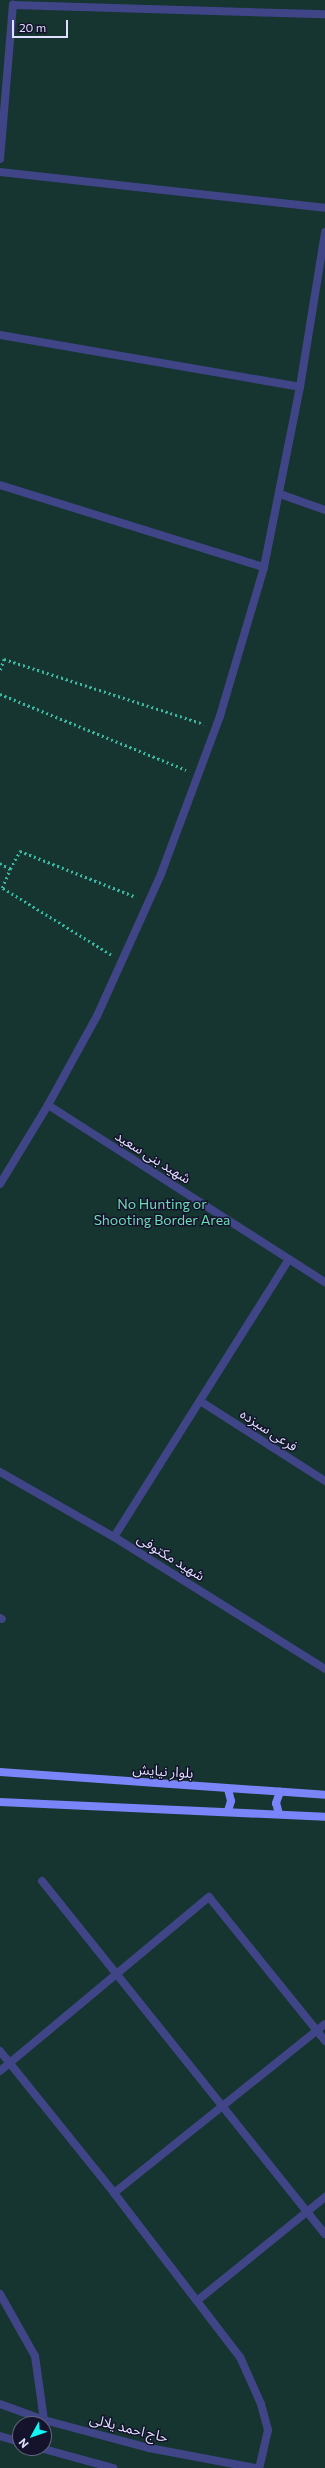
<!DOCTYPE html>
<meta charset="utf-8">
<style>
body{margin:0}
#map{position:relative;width:325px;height:2468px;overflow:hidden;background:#14132b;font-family:Commissioner,"Noto Sans Arabic",sans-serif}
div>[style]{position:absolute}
.green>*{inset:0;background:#163531}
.path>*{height:2.5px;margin-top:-1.25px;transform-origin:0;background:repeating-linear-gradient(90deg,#37b9a3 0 2px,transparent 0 5px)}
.minor>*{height:8px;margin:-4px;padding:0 4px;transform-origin:4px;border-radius:4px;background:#404588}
.tertiary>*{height:8px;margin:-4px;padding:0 4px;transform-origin:4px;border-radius:4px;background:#404588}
.secondary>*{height:8px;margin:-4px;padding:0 4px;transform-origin:4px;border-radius:4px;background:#7a85f9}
span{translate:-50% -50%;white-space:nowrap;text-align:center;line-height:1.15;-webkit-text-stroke:3px #14132b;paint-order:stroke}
.street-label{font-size:14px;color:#dfdffe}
.park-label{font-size:14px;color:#6cdcb4}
.north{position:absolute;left:12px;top:2416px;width:40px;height:40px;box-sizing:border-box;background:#14132b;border:1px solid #65657f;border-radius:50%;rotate:230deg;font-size:11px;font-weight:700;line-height:16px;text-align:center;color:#dfdffe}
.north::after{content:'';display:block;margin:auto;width:14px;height:18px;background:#13f5f3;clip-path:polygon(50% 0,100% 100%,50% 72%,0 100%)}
.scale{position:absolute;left:12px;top:20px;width:56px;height:18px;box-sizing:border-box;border:2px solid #dfdffe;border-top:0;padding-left:5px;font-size:12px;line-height:14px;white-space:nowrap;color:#dfdffe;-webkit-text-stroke:3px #14132b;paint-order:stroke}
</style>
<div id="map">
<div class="green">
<div style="clip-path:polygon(evenodd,0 0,325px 0,325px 2468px,0 2468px,0 0,20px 2424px,44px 2424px,44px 2448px,20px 2448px,20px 2424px)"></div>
</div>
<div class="path">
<div style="left:0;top:670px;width:12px;rotate:-70deg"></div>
<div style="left:4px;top:659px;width:210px;rotate:18deg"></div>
<div style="left:0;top:694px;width:201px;rotate:22.2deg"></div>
<div style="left:0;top:863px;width:12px;rotate:31deg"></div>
<div style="left:111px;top:955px;width:128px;rotate:-148.4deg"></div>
<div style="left:2px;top:888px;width:21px;rotate:-67deg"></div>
<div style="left:10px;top:869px;width:21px;rotate:-61deg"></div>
<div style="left:20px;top:851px;width:125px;rotate:21.6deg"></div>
</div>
<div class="minor">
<div style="left:0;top:159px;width:155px;rotate:-85.2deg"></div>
<div style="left:13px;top:5px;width:312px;rotate:1.7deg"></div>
<div style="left:0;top:172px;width:327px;rotate:6.3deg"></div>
<div style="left:0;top:335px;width:304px;rotate:9.8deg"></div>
<div style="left:0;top:485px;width:276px;rotate:17.3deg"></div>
<div style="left:280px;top:494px;width:48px;rotate:19.6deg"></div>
<div style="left:48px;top:1105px;width:329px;rotate:32.6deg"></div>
<div style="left:200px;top:1401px;width:148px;rotate:32.6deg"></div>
<div style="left:0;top:1472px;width:131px;rotate:29.7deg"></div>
<div style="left:114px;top:1537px;width:249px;rotate:32deg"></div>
<div style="left:114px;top:1537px;width:328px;rotate:-57.8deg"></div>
<div style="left:0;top:1618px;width:2px;rotate:27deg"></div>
<div style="left:42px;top:1881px;width:452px;rotate:51.3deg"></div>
<div style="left:0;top:2051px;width:182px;rotate:51.2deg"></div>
<div style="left:114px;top:2193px;width:207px;rotate:52.5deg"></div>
<div style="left:240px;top:2357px;width:51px;rotate:65.9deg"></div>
<div style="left:261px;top:2404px;width:27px;rotate:75deg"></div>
<div style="left:268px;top:2430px;width:39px;rotate:103deg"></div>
<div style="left:0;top:2071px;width:272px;rotate:-39.8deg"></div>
<div style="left:209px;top:1897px;width:185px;rotate:51.1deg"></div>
<div style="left:114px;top:2193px;width:270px;rotate:-38.7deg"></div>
<div style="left:0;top:2294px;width:71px;rotate:60.6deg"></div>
<div style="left:35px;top:2356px;width:65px;rotate:82deg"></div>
<div style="left:198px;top:2300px;width:164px;rotate:-39deg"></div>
</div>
<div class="tertiary">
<div style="left:0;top:1184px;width:92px;rotate:-58.7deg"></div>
<div style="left:48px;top:1105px;width:102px;rotate:-61.2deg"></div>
<div style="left:97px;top:1016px;width:156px;rotate:-65.7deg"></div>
<div style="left:161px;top:874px;width:169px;rotate:-69.5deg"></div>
<div style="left:220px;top:716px;width:155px;rotate:-73.5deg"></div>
<div style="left:264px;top:567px;width:184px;rotate:-78.7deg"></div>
<div style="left:300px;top:387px;width:157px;rotate:-80.8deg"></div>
<div style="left:0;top:2404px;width:47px;rotate:20deg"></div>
<div style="left:44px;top:2420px;width:109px;rotate:14.9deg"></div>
<div style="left:149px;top:2448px;width:108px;rotate:10.7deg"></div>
<div style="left:0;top:2436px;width:21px;rotate:17deg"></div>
<div style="left:40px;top:2448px;width:76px;rotate:15.3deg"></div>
</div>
<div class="secondary">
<div style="left:0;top:1772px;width:326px;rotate:4deg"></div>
<div style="left:228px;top:1789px;width:12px;rotate:76deg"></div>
<div style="left:231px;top:1801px;width:10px;rotate:107deg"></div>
<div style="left:0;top:1802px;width:325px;rotate:2.6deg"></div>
<div style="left:279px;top:1814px;width:11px;rotate:-105deg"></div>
<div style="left:276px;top:1803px;width:12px;rotate:-70deg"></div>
</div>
<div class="street-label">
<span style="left:153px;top:1157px;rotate:32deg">شهید بنی سعید</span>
<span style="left:269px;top:1430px;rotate:33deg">فرعی سیزده</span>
<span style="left:171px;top:1557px;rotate:32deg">شهید مکتوفی</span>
<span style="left:163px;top:1771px;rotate:4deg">بلوار نیایش</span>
<span style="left:129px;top:2428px;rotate:14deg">حاج احمد یلالی</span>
</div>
<div class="park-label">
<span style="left:162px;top:1212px">No Hunting or<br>Shooting Border Area</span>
</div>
<div class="north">N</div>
<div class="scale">20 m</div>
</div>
